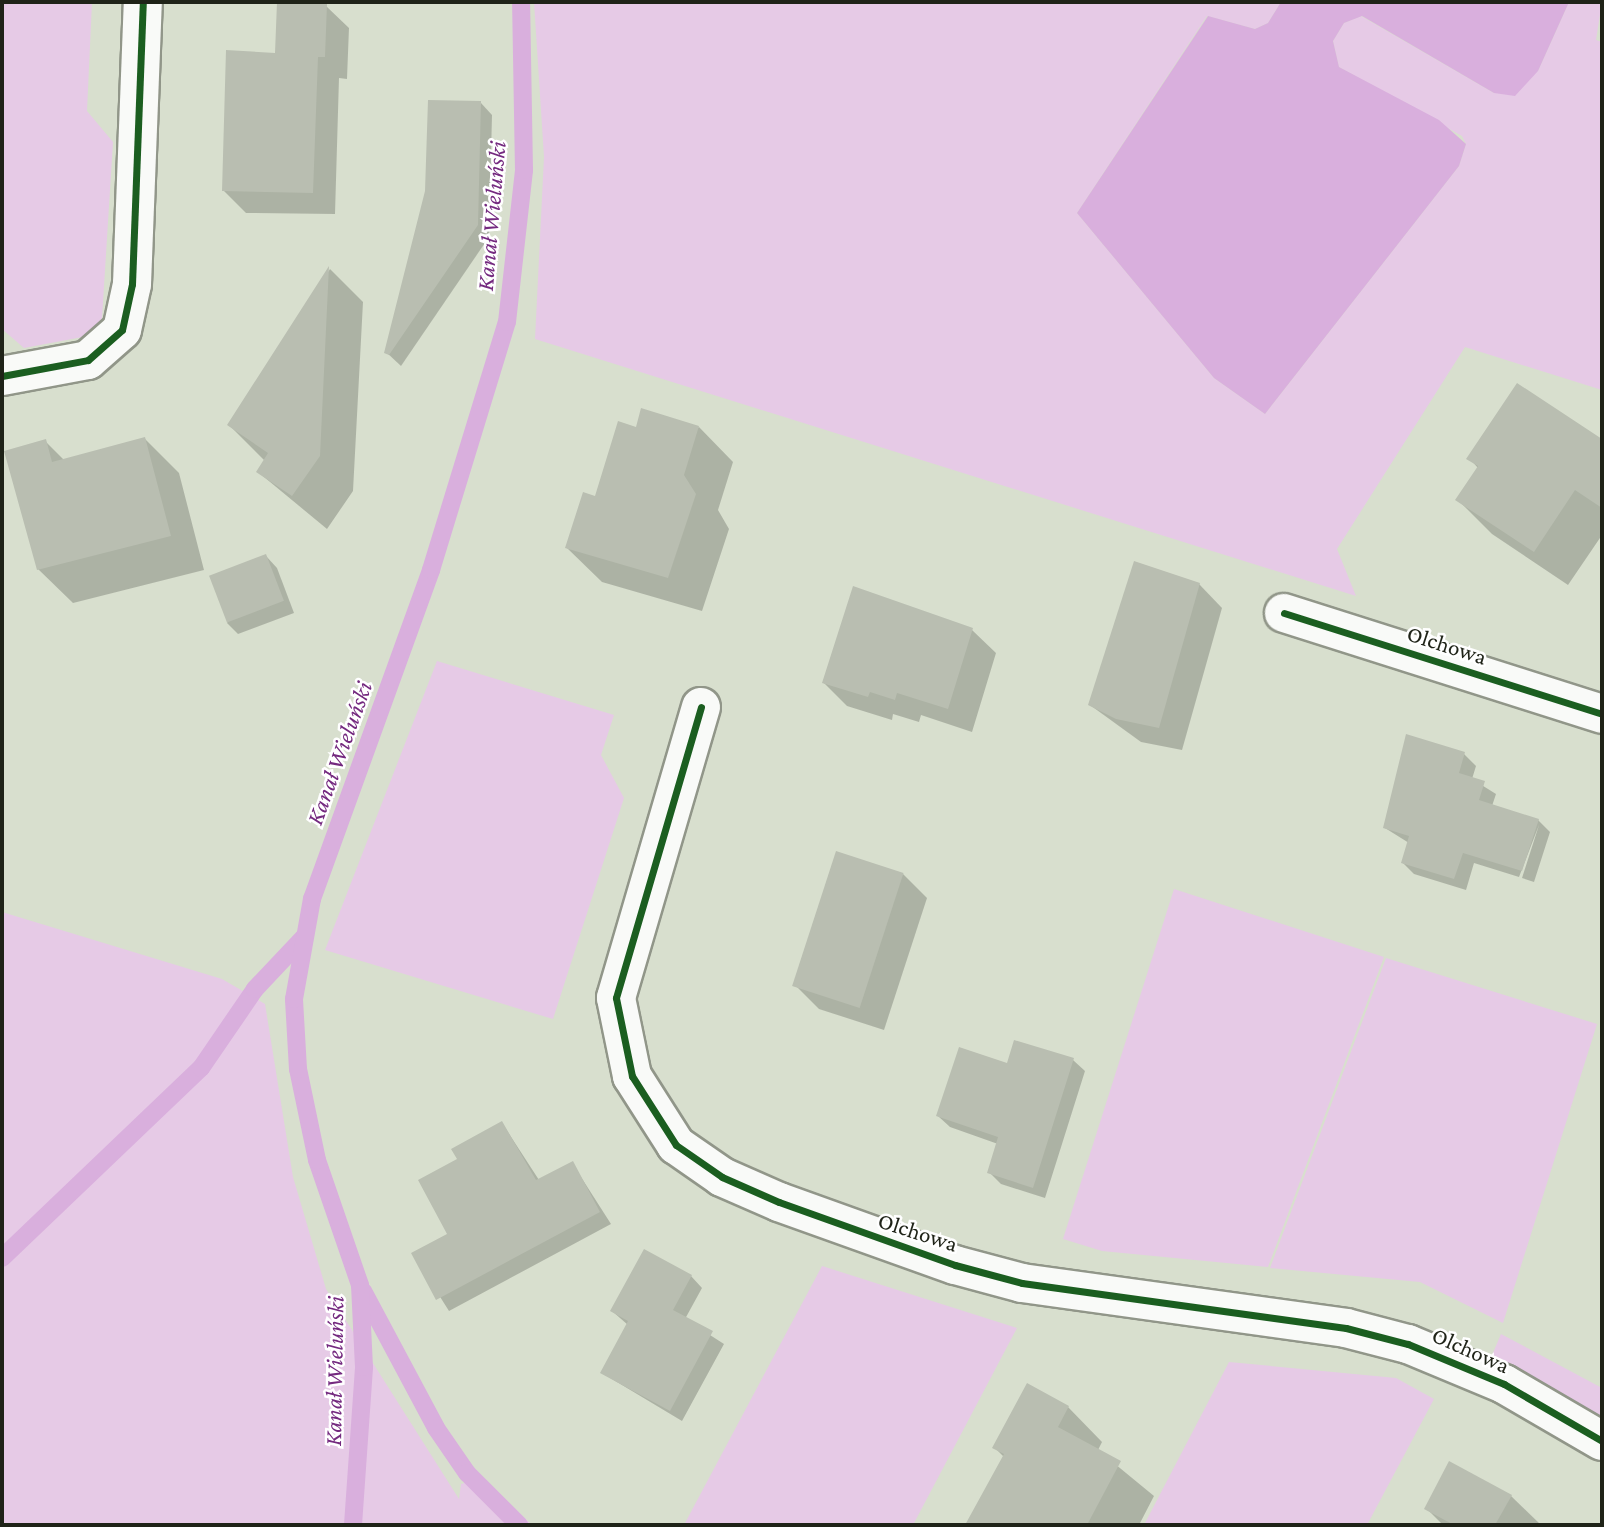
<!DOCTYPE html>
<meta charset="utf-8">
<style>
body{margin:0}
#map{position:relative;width:1604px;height:1527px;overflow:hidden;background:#d8dfce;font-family:"Crimson Pro",serif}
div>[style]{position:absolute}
.green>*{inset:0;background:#e6cae6}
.water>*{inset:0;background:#d9afdd}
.shadow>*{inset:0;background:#0003}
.stream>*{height:18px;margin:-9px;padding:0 9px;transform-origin:9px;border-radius:9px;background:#d9afdd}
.building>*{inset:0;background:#b9beb1;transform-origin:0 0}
.roads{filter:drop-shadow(2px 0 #919689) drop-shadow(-2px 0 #919689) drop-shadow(0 2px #919689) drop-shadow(0 -2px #919689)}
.minor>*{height:38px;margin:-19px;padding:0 19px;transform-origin:19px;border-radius:19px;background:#f9faf8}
.cycleway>*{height:7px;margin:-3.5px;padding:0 3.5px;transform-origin:3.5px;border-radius:3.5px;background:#1b5e20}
span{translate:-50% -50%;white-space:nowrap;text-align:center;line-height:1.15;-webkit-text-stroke:5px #fff;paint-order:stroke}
.street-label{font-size:23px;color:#1f2318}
.water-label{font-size:24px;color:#74297f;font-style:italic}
.frame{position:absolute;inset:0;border:4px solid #1f2318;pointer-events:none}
</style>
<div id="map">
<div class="green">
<div style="clip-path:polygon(2px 2px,92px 2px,87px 111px,113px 142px,102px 318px,88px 336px,24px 348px,2px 329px)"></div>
<div style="clip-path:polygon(534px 2px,1281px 2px,1268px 23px,1255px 29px,1207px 16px,1077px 213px,1214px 378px,1265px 414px,1459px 166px,1466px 144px,1462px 136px,1339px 67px,1333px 41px,1344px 23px,1361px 16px,1494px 93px,1538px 71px,1569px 2px,1602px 2px,1596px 40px,1602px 42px,1602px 390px,1465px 347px,1337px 549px,1356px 596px,535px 339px,544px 157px)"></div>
<div style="clip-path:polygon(437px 661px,614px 715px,601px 755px,624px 798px,553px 1019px,325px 950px)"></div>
<div style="clip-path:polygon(1174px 889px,1384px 957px,1268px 1267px,1102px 1251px,1063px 1239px)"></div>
<div style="clip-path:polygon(2px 912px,222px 979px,265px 1004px,293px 1177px,326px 1289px,459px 1499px,461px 1484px,483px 1478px,532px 1525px,2px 1525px)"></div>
<div style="clip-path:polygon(1386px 958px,1597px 1024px,1503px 1323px,1420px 1282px,1270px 1268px)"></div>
<div style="clip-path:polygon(822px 1266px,1017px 1328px,913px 1525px,684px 1525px)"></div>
<div style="clip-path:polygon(1501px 1334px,1602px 1388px,1602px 1418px,1490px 1360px)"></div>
<div style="clip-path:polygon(1229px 1362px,1396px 1378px,1434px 1399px,1367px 1525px,1144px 1525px)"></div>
</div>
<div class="water">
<div style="clip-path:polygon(1281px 2px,1569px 2px,1538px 71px,1515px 96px,1494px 93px,1362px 16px,1344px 23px,1333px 41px,1339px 67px,1439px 120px,1466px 144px,1459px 166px,1265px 414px,1214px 378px,1077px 213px,1208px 16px,1255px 29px,1268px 23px)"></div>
</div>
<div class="shadow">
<div style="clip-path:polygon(326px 6px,349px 28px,347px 79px,339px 78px,335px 214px,246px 213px,223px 190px,277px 55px)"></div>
<div style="clip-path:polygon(481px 103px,492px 115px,489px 237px,401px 366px,386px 352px)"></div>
<div style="clip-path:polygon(330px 269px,363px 302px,353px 491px,327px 529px,258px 472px,265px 461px,229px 425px)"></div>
<div style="clip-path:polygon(1518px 385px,1602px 441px,1602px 535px,1568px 585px,1492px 534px,1458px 500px,1478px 468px,1469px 458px)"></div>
<div style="clip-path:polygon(699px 427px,733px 462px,718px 510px,729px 529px,702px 611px,602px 582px,567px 548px,596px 498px)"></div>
<div style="clip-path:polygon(145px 439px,179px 473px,204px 570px,73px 603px,38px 569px,45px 441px,65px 461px)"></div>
<div style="clip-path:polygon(266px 556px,277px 568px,294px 613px,238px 634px,227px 623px)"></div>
<div style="clip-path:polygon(1199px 584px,1222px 608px,1182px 750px,1141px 742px,1090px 705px)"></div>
<div style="clip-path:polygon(972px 630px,996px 653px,972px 732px,921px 715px,919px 722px,893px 714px,892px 720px,847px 706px,824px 683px)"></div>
<div style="clip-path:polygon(1464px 754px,1476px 766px,1472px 779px,1496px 794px,1492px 806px,1538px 820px,1550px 832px,1534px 882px,1522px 878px,1539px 825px,1519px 877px,1474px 863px,1466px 890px,1414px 874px,1403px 863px,1409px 843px,1385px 828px)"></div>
<div style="clip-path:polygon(903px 874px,927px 898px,884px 1030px,819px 1009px,795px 985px)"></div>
<div style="clip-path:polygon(1073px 1060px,1085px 1071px,1045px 1198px,1001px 1184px,989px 1172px,998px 1144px,950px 1127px,938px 1116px,1008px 1065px)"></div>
<div style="clip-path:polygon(502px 1123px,539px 1180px,572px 1163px,611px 1224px,449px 1311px,413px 1254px,450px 1234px,460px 1159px)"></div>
<div style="clip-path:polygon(691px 1276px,702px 1288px,685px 1319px,724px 1344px,682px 1421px,602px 1373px,628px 1325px,612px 1311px)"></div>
<div style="clip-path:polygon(1068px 1407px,1102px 1442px,1098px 1450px,1154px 1496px,1139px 1525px,967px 1525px,1004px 1457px,994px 1447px)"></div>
<div style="clip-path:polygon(1511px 1496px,1541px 1525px,1443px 1525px,1426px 1508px)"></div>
</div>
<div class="stream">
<div style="left:2px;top:1258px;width:275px;rotate:-43.7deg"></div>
<div style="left:201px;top:1068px;width:96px;rotate:-55.6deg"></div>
<div style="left:255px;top:989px;width:70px;rotate:-46.7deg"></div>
<div style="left:363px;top:1291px;width:155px;rotate:61.9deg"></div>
<div style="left:436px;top:1428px;width:55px;rotate:55.4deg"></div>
<div style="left:467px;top:1473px;width:74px;rotate:45deg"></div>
<div style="left:353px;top:1525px;width:158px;rotate:-86deg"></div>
<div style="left:364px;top:1367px;width:82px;rotate:-92.8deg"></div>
<div style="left:360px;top:1285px;width:132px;rotate:-109deg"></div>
<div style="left:317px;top:1160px;width:93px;rotate:-101.8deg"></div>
<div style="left:298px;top:1069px;width:70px;rotate:-93.3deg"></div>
<div style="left:294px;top:999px;width:102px;rotate:-79.8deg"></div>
<div style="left:312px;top:899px;width:350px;rotate:-70.1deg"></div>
<div style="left:431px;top:570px;width:259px;rotate:-73deg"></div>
<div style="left:507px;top:322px;width:153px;rotate:-83.6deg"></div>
<div style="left:524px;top:170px;width:168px;rotate:-91deg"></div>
</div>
<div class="building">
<div style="clip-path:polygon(277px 2px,327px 4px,325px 57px,318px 57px,313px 193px,222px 191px,226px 50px,275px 53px)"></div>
<div style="clip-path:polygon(428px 100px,481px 101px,478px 225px,389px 355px,384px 353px,425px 191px)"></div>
<div style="clip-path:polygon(329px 266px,320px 456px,292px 496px,256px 472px,268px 453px,227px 425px)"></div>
<div style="clip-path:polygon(1517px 383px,1602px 439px,1602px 508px,1575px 490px,1534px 552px,1455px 500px,1478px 466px,1466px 459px)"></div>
<div style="clip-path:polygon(641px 408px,699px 426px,684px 475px,696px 494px,668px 578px,565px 548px,583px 492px,595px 496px,618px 421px,636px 427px)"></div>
<div style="clip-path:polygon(145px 437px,171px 536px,37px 570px,4px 451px,46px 439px,52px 462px)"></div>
<div style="left:266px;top:554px;width:50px;height:61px;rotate:69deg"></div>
<div style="clip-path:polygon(1134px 561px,1200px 583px,1159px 728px,1116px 719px,1088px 705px)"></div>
<div style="clip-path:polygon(853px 586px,973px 628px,948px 709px,897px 693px,895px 700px,870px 692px,868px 697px,822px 683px)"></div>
<div style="clip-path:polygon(1406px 734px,1465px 752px,1459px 773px,1485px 781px,1479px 800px,1539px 819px,1522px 871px,1463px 853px,1454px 879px,1401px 863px,1409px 836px,1383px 828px)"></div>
<div style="left:836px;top:851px;width:71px;height:142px;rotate:18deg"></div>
<div style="clip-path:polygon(1014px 1040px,1074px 1058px,1033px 1188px,987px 1173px,998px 1137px,936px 1116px,959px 1047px,1007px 1063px)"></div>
<div style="clip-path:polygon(502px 1121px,536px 1180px,573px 1161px,600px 1212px,436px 1300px,411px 1253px,447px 1234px,418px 1180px,457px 1159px,451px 1149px)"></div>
<div style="clip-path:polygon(644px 1249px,692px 1275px,673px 1310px,713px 1331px,670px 1411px,600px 1373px,628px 1321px,610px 1311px)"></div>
<div style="clip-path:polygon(1027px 1383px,1069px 1406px,1058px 1427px,1121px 1461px,1087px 1525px,965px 1525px,1004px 1454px,992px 1448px)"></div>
<div style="clip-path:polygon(1449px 1461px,1512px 1495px,1495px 1525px,1454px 1525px,1424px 1509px)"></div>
</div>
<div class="roads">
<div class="minor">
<div style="left:2px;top:376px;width:87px;rotate:-10.5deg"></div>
<div style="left:88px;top:360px;width:45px;rotate:-41.4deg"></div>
<div style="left:122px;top:330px;width:47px;rotate:-77.7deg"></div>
<div style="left:132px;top:284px;width:282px;rotate:-87.8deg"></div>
<div style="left:1284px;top:613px;width:334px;rotate:17.6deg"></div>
<div style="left:701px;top:707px;width:303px;rotate:106.3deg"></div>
<div style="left:616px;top:998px;width:80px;rotate:78.4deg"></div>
<div style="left:632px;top:1076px;width:82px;rotate:57.5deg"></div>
<div style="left:676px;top:1145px;width:56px;rotate:34.8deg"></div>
<div style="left:722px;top:1177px;width:62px;rotate:23.7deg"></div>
<div style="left:779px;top:1202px;width:187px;rotate:19.7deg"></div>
<div style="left:955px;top:1265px;width:69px;rotate:15deg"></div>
<div style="left:1022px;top:1283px;width:327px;rotate:7.9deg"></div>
<div style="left:1346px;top:1328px;width:64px;rotate:14.5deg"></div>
<div style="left:1408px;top:1344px;width:104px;rotate:22.6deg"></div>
<div style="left:1504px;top:1384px;width:113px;rotate:30.2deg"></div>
</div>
</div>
<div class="cycleway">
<div style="left:2px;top:376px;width:87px;rotate:-10.5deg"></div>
<div style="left:88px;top:360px;width:45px;rotate:-41.4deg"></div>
<div style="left:122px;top:330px;width:47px;rotate:-77.7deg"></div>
<div style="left:132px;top:284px;width:282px;rotate:-87.8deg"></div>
<div style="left:1284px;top:613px;width:334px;rotate:17.6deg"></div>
<div style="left:701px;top:707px;width:303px;rotate:106.3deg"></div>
<div style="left:616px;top:998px;width:80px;rotate:78.4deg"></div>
<div style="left:632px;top:1076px;width:82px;rotate:57.5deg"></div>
<div style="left:676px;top:1145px;width:56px;rotate:34.8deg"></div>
<div style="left:722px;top:1177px;width:62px;rotate:23.7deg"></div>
<div style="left:779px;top:1202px;width:187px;rotate:19.7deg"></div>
<div style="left:955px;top:1265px;width:69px;rotate:15deg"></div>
<div style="left:1022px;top:1283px;width:327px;rotate:7.9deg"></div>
<div style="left:1346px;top:1328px;width:64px;rotate:14.5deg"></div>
<div style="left:1408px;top:1344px;width:104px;rotate:22.6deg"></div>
<div style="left:1504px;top:1384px;width:113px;rotate:30.2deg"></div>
</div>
<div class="street-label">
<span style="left:1447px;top:645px;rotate:18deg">Olchowa</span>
<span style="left:918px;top:1232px;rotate:18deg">Olchowa</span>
<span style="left:1471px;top:1350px;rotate:24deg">Olchowa</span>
</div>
<div class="water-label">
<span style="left:491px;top:216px;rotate:-85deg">Kanał Wieluński</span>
<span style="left:339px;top:753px;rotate:-70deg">Kanał Wieluński</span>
<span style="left:334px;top:1371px;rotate:-89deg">Kanał Wieluński</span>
</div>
<div class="frame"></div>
</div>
